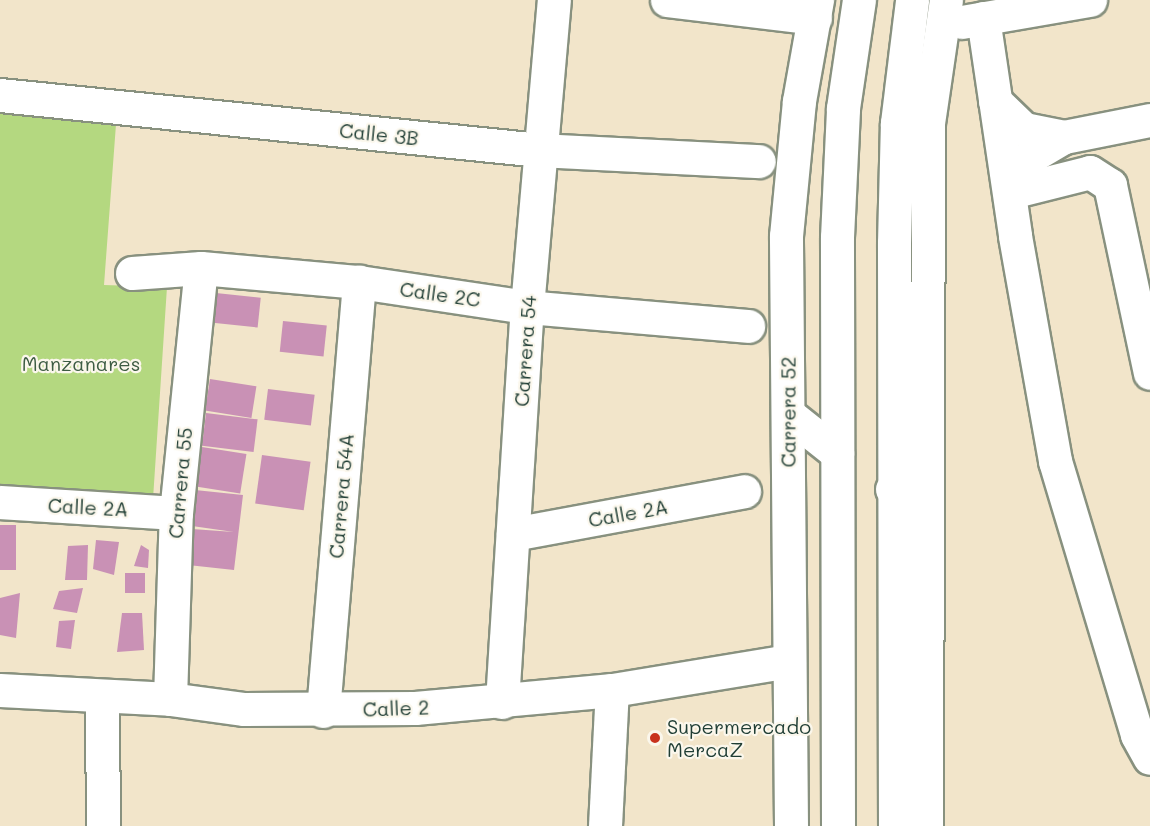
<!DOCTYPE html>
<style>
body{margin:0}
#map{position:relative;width:1150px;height:826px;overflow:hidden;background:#f2e5ca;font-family:Mali,sans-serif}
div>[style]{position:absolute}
.green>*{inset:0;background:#b4d880}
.building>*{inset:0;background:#c991b5;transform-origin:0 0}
.roads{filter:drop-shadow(2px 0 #88917f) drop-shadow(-2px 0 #88917f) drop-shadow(0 2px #88917f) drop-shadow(0 -2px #88917f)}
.minor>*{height:33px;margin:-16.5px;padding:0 16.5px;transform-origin:16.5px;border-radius:16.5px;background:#fff}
.major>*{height:33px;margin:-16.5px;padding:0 16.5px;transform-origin:16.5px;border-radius:16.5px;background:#fff}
.dots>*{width:16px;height:16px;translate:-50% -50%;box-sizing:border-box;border:3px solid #fbf7ec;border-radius:50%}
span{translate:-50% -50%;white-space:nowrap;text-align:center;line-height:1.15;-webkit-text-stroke:4.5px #fbf7ec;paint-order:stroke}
.street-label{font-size:20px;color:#1f3d34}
.park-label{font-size:20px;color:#3d5c43}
.poi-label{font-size:20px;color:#1f3d34}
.left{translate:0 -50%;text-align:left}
</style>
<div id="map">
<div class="green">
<div style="clip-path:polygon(0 101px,117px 111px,104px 285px,167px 287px,153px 499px,0 488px)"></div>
</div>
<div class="building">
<div style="left:216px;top:293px;width:45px;height:30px;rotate:6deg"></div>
<div style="left:283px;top:321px;width:44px;height:31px;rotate:6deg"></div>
<div style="left:210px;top:379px;width:47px;height:32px;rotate:9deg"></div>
<div style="left:268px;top:389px;width:47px;height:31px;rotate:7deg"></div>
<div style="left:206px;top:413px;width:52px;height:33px;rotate:7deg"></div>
<div style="left:202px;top:447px;width:45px;height:40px;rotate:9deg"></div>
<div style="left:262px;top:455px;width:49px;height:49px;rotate:8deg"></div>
<div style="clip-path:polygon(195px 490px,243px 495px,234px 570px,188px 565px,192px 529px,234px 532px,192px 526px)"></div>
<div style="left:16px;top:525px;width:45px;height:16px;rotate:90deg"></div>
<div style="clip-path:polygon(96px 540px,119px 542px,114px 575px,93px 569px)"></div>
<div style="clip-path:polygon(88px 545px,87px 580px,65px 580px,68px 546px)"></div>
<div style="clip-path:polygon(141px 545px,149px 550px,148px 568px,134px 566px)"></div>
<div style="left:125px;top:573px;width:20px;height:20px"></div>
<div style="clip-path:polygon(83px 588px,77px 613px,53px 609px,59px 591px)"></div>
<div style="clip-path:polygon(20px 593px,16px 638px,0 635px,0 598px)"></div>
<div style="clip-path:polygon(122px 613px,142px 613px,144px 650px,117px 652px)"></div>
<div style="clip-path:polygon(75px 620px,71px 649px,56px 647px,59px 621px)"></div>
</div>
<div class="roads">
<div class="minor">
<div style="left:667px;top:0;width:149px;rotate:6.9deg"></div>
<div style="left:983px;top:18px;width:220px;rotate:81.6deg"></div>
<div style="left:1015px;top:236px;width:229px;rotate:79.9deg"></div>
<div style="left:1055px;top:461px;width:286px;rotate:73.3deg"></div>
<div style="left:1137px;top:735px;width:26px;rotate:61deg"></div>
<div style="left:962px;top:22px;width:130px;rotate:-9.8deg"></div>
<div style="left:0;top:95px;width:543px;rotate:5.82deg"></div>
<div style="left:540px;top:150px;width:219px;rotate:2.9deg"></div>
<div style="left:995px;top:101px;width:40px;rotate:44deg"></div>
<div style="left:1024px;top:129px;width:41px;rotate:11.3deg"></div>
<div style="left:1064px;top:137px;width:88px;rotate:-11.2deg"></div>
<div style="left:1006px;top:171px;width:67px;rotate:-30.4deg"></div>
<div style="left:1011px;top:192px;width:81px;rotate:-14.2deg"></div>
<div style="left:1090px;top:172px;width:24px;rotate:33deg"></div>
<div style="left:1110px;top:185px;width:192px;rotate:78deg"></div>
<div style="left:132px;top:273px;width:69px;rotate:-4.1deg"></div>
<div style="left:201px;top:268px;width:159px;rotate:5.1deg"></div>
<div style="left:359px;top:282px;width:170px;rotate:8.5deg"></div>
<div style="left:527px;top:307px;width:222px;rotate:4.9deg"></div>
<div style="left:0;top:502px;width:176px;rotate:3.6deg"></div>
<div style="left:513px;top:534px;width:235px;rotate:-10.5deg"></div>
<div style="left:0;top:690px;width:170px;rotate:3deg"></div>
<div style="left:170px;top:699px;width:75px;rotate:7.7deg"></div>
<div style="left:244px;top:709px;width:171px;rotate:-0.3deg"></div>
<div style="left:415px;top:708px;width:198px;rotate:-5.2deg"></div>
<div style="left:612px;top:690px;width:179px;rotate:-9.3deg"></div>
<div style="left:102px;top:698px;width:128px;rotate:89.6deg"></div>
<div style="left:170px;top:699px;width:186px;rotate:-88.2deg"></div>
<div style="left:176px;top:513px;width:246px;rotate:-84.2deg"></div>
<div style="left:502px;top:702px;width:396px;rotate:-86.4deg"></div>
<div style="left:527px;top:307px;width:308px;rotate:-85deg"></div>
<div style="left:323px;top:711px;width:431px;rotate:-85.2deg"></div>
<div style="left:605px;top:826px;width:136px;rotate:-87.1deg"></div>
<div style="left:791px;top:826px;width:590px;rotate:-90.49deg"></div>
<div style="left:786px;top:236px;width:136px;rotate:-84.5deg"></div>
<div style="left:799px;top:101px;width:103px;rotate:-79.9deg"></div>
<div style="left:926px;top:826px;width:703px;rotate:-89.84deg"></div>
<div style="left:928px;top:123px;width:124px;rotate:-81.7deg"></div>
</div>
<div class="major">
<div style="left:788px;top:414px;width:63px;rotate:38.5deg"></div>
<div style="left:892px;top:489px;width:40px;rotate:-32.9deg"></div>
<div style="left:838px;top:826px;width:589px;rotate:-90.1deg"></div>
<div style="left:837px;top:237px;width:129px;rotate:-87.3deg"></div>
<div style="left:843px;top:108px;width:109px;rotate:-81.6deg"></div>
<div style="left:895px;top:826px;width:583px;rotate:-90.1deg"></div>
<div style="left:894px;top:243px;width:120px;rotate:-88.6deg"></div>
<div style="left:897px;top:123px;width:124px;rotate:-83deg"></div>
</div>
</div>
<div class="dots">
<div style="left:655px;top:738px;background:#c8321e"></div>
</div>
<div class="street-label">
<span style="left:379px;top:134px;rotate:6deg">Calle 3B</span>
<span style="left:440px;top:294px;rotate:8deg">Calle 2C</span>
<span style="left:525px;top:351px;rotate:-86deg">Carrera 54</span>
<span style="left:788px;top:412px;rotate:-90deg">Carrera 52</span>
<span style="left:180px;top:483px;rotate:-85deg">Carrera 55</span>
<span style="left:341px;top:496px;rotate:-85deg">Carrera 54A</span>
<span style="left:88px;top:507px;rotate:3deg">Calle 2A</span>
<span style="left:628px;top:513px;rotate:-10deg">Calle 2A</span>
<span style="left:396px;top:708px;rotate:-2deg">Calle 2</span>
</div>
<div class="park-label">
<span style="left:81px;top:363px">Manzanares</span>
</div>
<div class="poi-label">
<span class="left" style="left:667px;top:738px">Supermercado<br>MercaZ</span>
</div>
</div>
